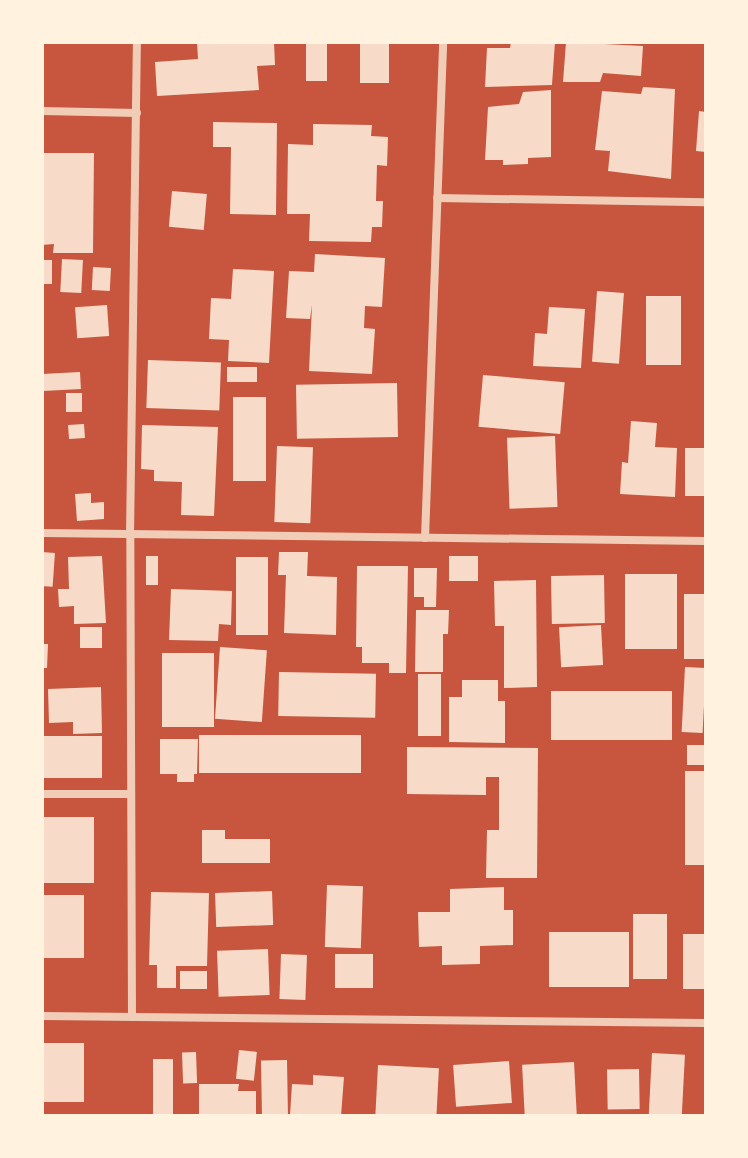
<!DOCTYPE html>
<style>
body{margin:0}
#map{position:relative;width:748px;height:1158px;overflow:hidden;background:#c8553d;font-family:"Exo 2",sans-serif}
div>[style]{position:absolute}
.building>*{inset:0;background:#f7dbc8;transform-origin:0 0}
.minor>*{height:8px;margin:-4px;padding:0 4px;transform-origin:4px;border-radius:4px;background:#f1ccb7}
span{translate:-50% -50%;white-space:nowrap;text-align:center;line-height:1.15;-webkit-text-stroke:7px #fff3e0;paint-order:stroke}
.frame{position:absolute;inset:0;border:44px solid #fff3e0;pointer-events:none}
</style>
<div id="map">
<div class="building">
<div style="clip-path:polygon(197px 42px,274px 42px,275px 65px,257px 66px,259px 90px,157px 96px,155px 62px,198px 59px)"></div>
<div style="left:306px;top:42px;width:21px;height:39px"></div>
<div style="left:360px;top:42px;width:29px;height:41px"></div>
<div style="clip-path:polygon(511px 42px,555px 42px,552px 85px,485px 87px,487px 48px,510px 48px)"></div>
<div style="clip-path:polygon(566px 42px,643px 46px,641px 76px,603px 73px,600px 82px,563px 82px)"></div>
<div style="clip-path:polygon(643px 87px,675px 89px,671px 179px,608px 171px,610px 151px,595px 150px,602px 91px,641px 94px)"></div>
<div style="clip-path:polygon(551px 90px,551px 157px,528px 158px,528px 164px,503px 165px,503px 160px,485px 160px,488px 107px,519px 104px,523px 92px)"></div>
<div style="clip-path:polygon(699px 111px,706px 112px,706px 152px,696px 151px)"></div>
<div style="clip-path:polygon(213px 122px,277px 123px,276px 215px,230px 214px,231px 147px,213px 147px)"></div>
<div style="clip-path:polygon(313px 124px,372px 125px,371px 136px,388px 137px,387px 166px,377px 165px,376px 201px,383px 201px,382px 227px,372px 227px,371px 242px,309px 241px,310px 214px,287px 214px,288px 144px,313px 145px)"></div>
<div style="clip-path:polygon(42px 153px,94px 153px,93px 253px,53px 253px,54px 244px,42px 245px)"></div>
<div style="left:172px;top:191px;width:35px;height:36px;rotate:5deg"></div>
<div style="clip-path:polygon(315px 254px,385px 258px,382px 307px,365px 306px,364px 328px,375px 329px,372px 374px,309px 371px,312px 305px,310px 319px,286px 318px,289px 271px,314px 272px)"></div>
<div style="left:62px;top:259px;width:21px;height:33px;rotate:3deg"></div>
<div style="left:42px;top:260px;width:10px;height:24px"></div>
<div style="left:93px;top:267px;width:18px;height:23px;rotate:3deg"></div>
<div style="clip-path:polygon(233px 269px,274px 271px,269px 363px,228px 361px,229px 340px,209px 339px,211px 298px,231px 299px)"></div>
<div style="left:597px;top:291px;width:27px;height:71px;rotate:4deg"></div>
<div style="left:646px;top:296px;width:35px;height:69px"></div>
<div style="left:107px;top:305px;width:31px;height:32px;rotate:86deg"></div>
<div style="clip-path:polygon(549px 307px,585px 309px,581px 368px,533px 366px,535px 333px,547px 334px)"></div>
<div style="left:148px;top:360px;width:73px;height:48px;rotate:2deg"></div>
<div style="left:227px;top:367px;width:30px;height:15px"></div>
<div style="left:80px;top:372px;width:17px;height:38px;rotate:87deg"></div>
<div style="left:483px;top:375px;width:82px;height:52px;rotate:5deg"></div>
<div style="left:397px;top:383px;width:54px;height:101px;rotate:89deg"></div>
<div style="left:66px;top:393px;width:16px;height:19px"></div>
<div style="left:233px;top:397px;width:33px;height:84px"></div>
<div style="clip-path:polygon(631px 421px,657px 423px,655px 447px,677px 448px,675px 497px,620px 494px,622px 462px,628px 463px)"></div>
<div style="left:84px;top:424px;width:14px;height:16px;rotate:86deg"></div>
<div style="clip-path:polygon(142px 425px,218px 427px,214px 516px,181px 515px,182px 482px,154px 481px,154px 470px,141px 469px)"></div>
<div style="left:555px;top:436px;width:71px;height:48px;rotate:88deg"></div>
<div style="left:277px;top:446px;width:36px;height:76px;rotate:2deg"></div>
<div style="left:706px;top:448px;width:48px;height:21px;rotate:90deg"></div>
<div style="clip-path:polygon(91px 493px,91px 503px,104px 502px,104px 519px,77px 521px,75px 494px)"></div>
<div style="left:42px;top:552px;width:13px;height:34px;rotate:4deg"></div>
<div style="clip-path:polygon(279px 552px,308px 552px,307px 576px,337px 577px,336px 635px,284px 633px,286px 575px,278px 575px)"></div>
<div style="clip-path:polygon(102px 556px,106px 623px,74px 624px,74px 606px,59px 607px,58px 589px,69px 589px,68px 557px)"></div>
<div style="left:146px;top:556px;width:12px;height:29px"></div>
<div style="left:478px;top:556px;width:25px;height:29px;rotate:90deg"></div>
<div style="left:236px;top:557px;width:32px;height:78px"></div>
<div style="clip-path:polygon(357px 566px,408px 566px,406px 673px,389px 673px,389px 663px,362px 663px,362px 647px,356px 647px)"></div>
<div style="clip-path:polygon(414px 568px,437px 568px,436px 607px,424px 607px,424px 597px,414px 597px)"></div>
<div style="left:625px;top:574px;width:52px;height:75px"></div>
<div style="left:604px;top:575px;width:48px;height:53px;rotate:89deg"></div>
<div style="clip-path:polygon(536px 580px,537px 687px,504px 688px,504px 626px,495px 626px,494px 581px)"></div>
<div style="clip-path:polygon(171px 589px,232px 591px,231px 625px,219px 624px,218px 641px,169px 640px)"></div>
<div style="left:684px;top:594px;width:22px;height:65px"></div>
<div style="clip-path:polygon(416px 610px,449px 610px,448px 634px,443px 634px,443px 672px,415px 672px)"></div>
<div style="left:601px;top:625px;width:40px;height:42px;rotate:87deg"></div>
<div style="left:102px;top:627px;width:21px;height:22px;rotate:90deg"></div>
<div style="clip-path:polygon(42px 644px,48px 644px,47px 668px,42px 668px)"></div>
<div style="left:220px;top:647px;width:47px;height:72px;rotate:4deg"></div>
<div style="left:162px;top:653px;width:52px;height:74px"></div>
<div style="left:685px;top:667px;width:21px;height:65px;rotate:3deg"></div>
<div style="left:279px;top:672px;width:97px;height:44px;rotate:1deg"></div>
<div style="left:418px;top:674px;width:23px;height:62px"></div>
<div style="clip-path:polygon(462px 680px,498px 680px,498px 701px,505px 701px,505px 743px,449px 742px,449px 697px,462px 697px)"></div>
<div style="clip-path:polygon(101px 687px,102px 733px,73px 734px,73px 722px,49px 723px,48px 689px)"></div>
<div style="left:551px;top:691px;width:121px;height:49px"></div>
<div style="left:361px;top:735px;width:38px;height:162px;rotate:90deg"></div>
<div style="left:42px;top:736px;width:60px;height:42px"></div>
<div style="clip-path:polygon(160px 739px,198px 739px,197px 774px,194px 774px,194px 782px,177px 782px,177px 774px,160px 774px)"></div>
<div style="left:687px;top:745px;width:19px;height:20px"></div>
<div style="clip-path:polygon(407px 747px,538px 748px,537px 878px,486px 878px,487px 830px,499px 830px,499px 777px,486px 777px,486px 795px,407px 794px)"></div>
<div style="left:685px;top:771px;width:21px;height:94px"></div>
<div style="left:42px;top:817px;width:52px;height:66px"></div>
<div style="clip-path:polygon(202px 830px,225px 830px,225px 839px,270px 839px,270px 863px,202px 863px)"></div>
<div style="left:327px;top:885px;width:36px;height:62px;rotate:2deg"></div>
<div style="clip-path:polygon(504px 887px,504px 910px,513px 910px,513px 945px,480px 946px,480px 964px,442px 965px,442px 946px,419px 947px,418px 912px,450px 912px,450px 889px)"></div>
<div style="left:272px;top:891px;width:34px;height:57px;rotate:88deg"></div>
<div style="clip-path:polygon(151px 892px,209px 893px,207px 966px,176px 966px,176px 988px,157px 988px,157px 965px,149px 965px)"></div>
<div style="left:42px;top:895px;width:42px;height:63px"></div>
<div style="left:667px;top:914px;width:65px;height:34px;rotate:90deg"></div>
<div style="left:629px;top:932px;width:55px;height:80px;rotate:90deg"></div>
<div style="left:683px;top:934px;width:23px;height:55px"></div>
<div style="left:268px;top:949px;width:46px;height:51px;rotate:88deg"></div>
<div style="left:281px;top:954px;width:26px;height:45px;rotate:2deg"></div>
<div style="left:335px;top:954px;width:38px;height:34px"></div>
<div style="left:207px;top:971px;width:18px;height:27px;rotate:90deg"></div>
<div style="left:42px;top:1043px;width:42px;height:59px"></div>
<div style="left:239px;top:1050px;width:18px;height:29px;rotate:6deg"></div>
<div style="left:196px;top:1052px;width:31px;height:14px;rotate:88deg"></div>
<div style="left:652px;top:1053px;width:33px;height:63px;rotate:3deg"></div>
<div style="left:153px;top:1059px;width:20px;height:57px"></div>
<div style="left:287px;top:1060px;width:56px;height:26px;rotate:89deg"></div>
<div style="left:509px;top:1061px;width:42px;height:56px;rotate:86deg"></div>
<div style="left:574px;top:1062px;width:54px;height:52px;rotate:87deg"></div>
<div style="left:378px;top:1065px;width:61px;height:49px;rotate:3deg"></div>
<div style="left:639px;top:1069px;width:40px;height:32px;rotate:89deg"></div>
<div style="clip-path:polygon(313px 1075px,344px 1077px,341px 1116px,290px 1115px,292px 1084px,313px 1085px)"></div>
<div style="clip-path:polygon(199px 1084px,239px 1084px,238px 1091px,256px 1091px,256px 1116px,199px 1116px)"></div>
</div>
<div class="minor">
<div style="left:42px;top:111px;width:95px;rotate:1.2deg"></div>
<div style="left:437px;top:198px;width:269px;rotate:0.9deg"></div>
<div style="left:42px;top:533px;width:664px;rotate:0.69deg"></div>
<div style="left:425px;top:538px;width:496px;rotate:-87.9deg"></div>
<div style="left:42px;top:794px;width:89px"></div>
<div style="left:42px;top:1016px;width:664px;rotate:0.6deg"></div>
<div style="left:132px;top:1017px;width:481px;rotate:-90.2deg"></div>
<div style="left:130px;top:536px;width:494px;rotate:-89.2deg"></div>
</div>
<div class="frame"></div>
</div>
